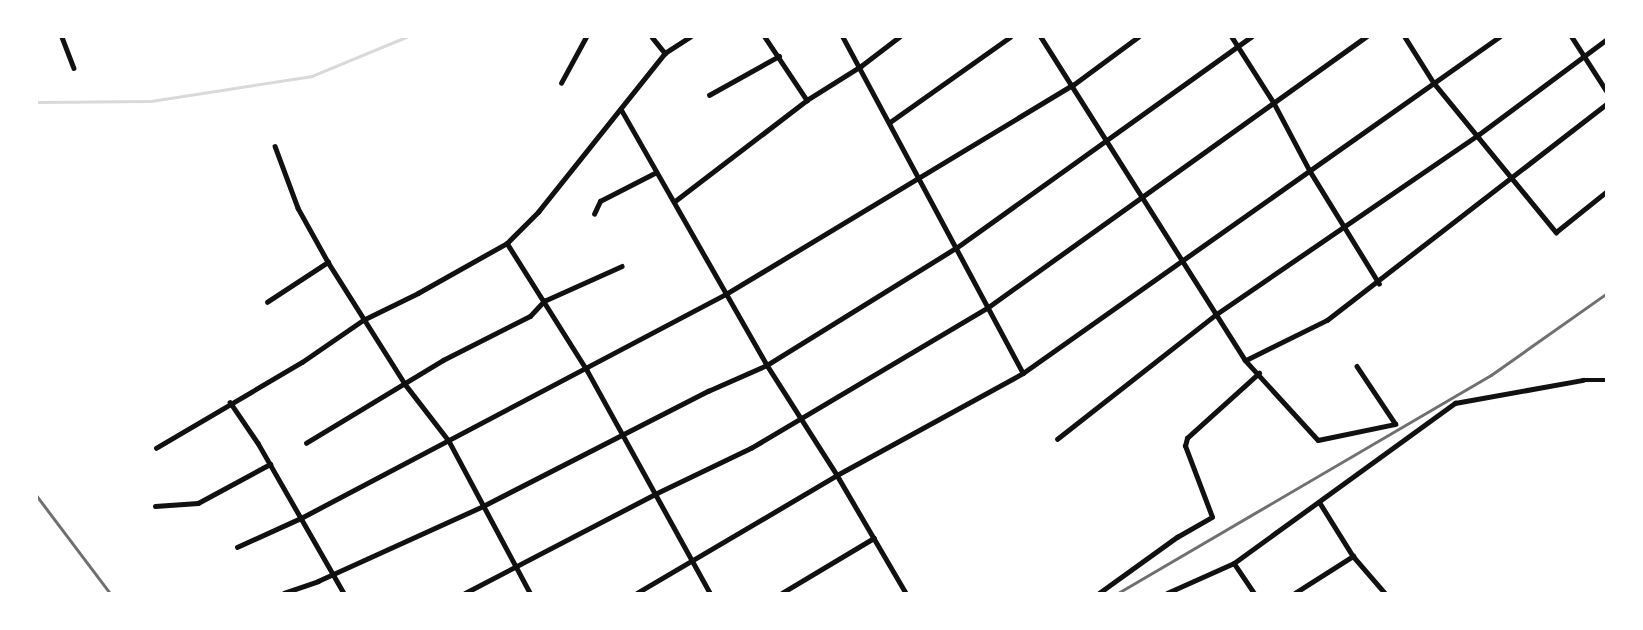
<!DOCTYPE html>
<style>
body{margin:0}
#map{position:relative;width:1643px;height:630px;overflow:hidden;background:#fff;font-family:"Archivo Narrow",sans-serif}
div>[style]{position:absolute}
.stream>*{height:2.5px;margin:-1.25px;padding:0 1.25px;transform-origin:1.25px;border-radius:1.25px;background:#d9d9d9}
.minor>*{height:4.5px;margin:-2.25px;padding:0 2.25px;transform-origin:2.25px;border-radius:2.25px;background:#111}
.rail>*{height:2.5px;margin:-1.25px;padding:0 1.25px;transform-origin:1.25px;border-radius:1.25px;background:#707070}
span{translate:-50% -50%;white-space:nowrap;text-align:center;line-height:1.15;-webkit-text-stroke:6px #fff;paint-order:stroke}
.frame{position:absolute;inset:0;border:38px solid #fff;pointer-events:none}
</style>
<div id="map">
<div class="stream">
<div style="left:37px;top:102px;width:114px;rotate:-0.5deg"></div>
<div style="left:151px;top:101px;width:163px;rotate:-8.8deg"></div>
<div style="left:312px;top:76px;width:102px;rotate:-22.5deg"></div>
</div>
<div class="minor">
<div style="left:62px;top:37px;width:33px;rotate:69deg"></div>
<div style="left:652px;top:37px;width:21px;rotate:51deg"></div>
<div style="left:765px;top:37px;width:76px;rotate:56.3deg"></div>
<div style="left:843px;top:37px;width:381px;rotate:61.8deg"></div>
<div style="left:1041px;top:37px;width:382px;rotate:57.7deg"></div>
<div style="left:1245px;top:360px;width:108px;rotate:47.6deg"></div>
<div style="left:1318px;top:440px;width:79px;rotate:-11.7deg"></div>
<div style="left:1395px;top:424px;width:69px;rotate:-123.7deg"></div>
<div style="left:1232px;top:37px;width:78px;rotate:57.5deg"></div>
<div style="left:1274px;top:103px;width:77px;rotate:62.1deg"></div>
<div style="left:1310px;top:171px;width:132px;rotate:58.4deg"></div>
<div style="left:1405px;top:37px;width:54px;rotate:57.8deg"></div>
<div style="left:1434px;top:83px;width:193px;rotate:50.7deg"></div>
<div style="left:1556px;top:232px;width:64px;rotate:-38.7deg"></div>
<div style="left:1572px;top:37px;width:63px;rotate:57.3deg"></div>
<div style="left:561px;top:83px;width:52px;rotate:-61.5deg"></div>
<div style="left:709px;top:95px;width:80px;rotate:-29.1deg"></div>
<div style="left:621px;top:109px;width:295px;rotate:60.3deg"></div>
<div style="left:767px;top:365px;width:130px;rotate:57.5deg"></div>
<div style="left:837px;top:475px;width:137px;rotate:59.7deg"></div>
<div style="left:890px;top:122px;width:147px;rotate:-35.3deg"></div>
<div style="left:275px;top:146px;width:66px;rotate:69.6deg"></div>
<div style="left:298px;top:208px;width:62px;rotate:60.9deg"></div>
<div style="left:328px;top:262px;width:144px;rotate:57.7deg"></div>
<div style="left:405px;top:384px;width:72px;rotate:52.3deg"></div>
<div style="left:449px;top:441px;width:172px;rotate:61.9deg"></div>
<div style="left:675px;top:201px;width:166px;rotate:-37.4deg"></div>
<div style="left:807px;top:100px;width:64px;rotate:-32.2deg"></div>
<div style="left:861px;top:66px;width:48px;rotate:-37.3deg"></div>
<div style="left:594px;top:214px;width:14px;rotate:-65deg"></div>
<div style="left:600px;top:201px;width:62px;rotate:-27deg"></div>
<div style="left:507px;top:243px;width:150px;rotate:57.8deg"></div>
<div style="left:587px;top:370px;width:255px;rotate:61.1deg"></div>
<div style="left:267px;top:302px;width:73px;rotate:-33.3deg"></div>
<div style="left:1246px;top:360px;width:90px;rotate:-26.3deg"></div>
<div style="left:1327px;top:320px;width:353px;rotate:-37.7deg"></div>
<div style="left:230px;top:402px;width:50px;rotate:55.7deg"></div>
<div style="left:258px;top:443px;width:173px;rotate:60.2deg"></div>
<div style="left:1057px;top:439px;width:201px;rotate:-38.1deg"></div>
<div style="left:1215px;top:315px;width:319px;rotate:-34.4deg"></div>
<div style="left:1478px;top:135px;width:159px;rotate:-36.6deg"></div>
<div style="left:306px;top:443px;width:160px;rotate:-31.2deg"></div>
<div style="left:443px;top:360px;width:97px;rotate:-26.8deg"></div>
<div style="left:530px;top:316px;width:21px;rotate:-47deg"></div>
<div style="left:544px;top:301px;width:85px;rotate:-24.2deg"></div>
<div style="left:156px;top:448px;width:169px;rotate:-30.5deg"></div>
<div style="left:302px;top:362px;width:74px;rotate:-34.5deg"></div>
<div style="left:363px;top:320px;width:61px;rotate:-26.1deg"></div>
<div style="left:418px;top:293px;width:102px;rotate:-29.3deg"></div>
<div style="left:507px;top:243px;width:44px;rotate:-45deg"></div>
<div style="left:538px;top:212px;width:203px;rotate:-51.4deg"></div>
<div style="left:665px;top:53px;width:30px;rotate:-33deg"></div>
<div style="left:1320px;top:503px;width:62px;rotate:58.1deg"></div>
<div style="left:1353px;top:556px;width:49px;rotate:49.1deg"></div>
<div style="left:155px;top:506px;width:43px;rotate:-4deg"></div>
<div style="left:198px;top:503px;width:82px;rotate:-28.4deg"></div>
<div style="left:237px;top:547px;width:70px;rotate:-24.4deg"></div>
<div style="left:301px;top:518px;width:480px;rotate:-27.8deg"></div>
<div style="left:726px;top:294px;width:405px;rotate:-31.1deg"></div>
<div style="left:1073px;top:85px;width:81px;rotate:-36.4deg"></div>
<div style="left:1234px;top:563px;width:36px;rotate:56deg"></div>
<div style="left:284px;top:593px;width:36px;rotate:-19deg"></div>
<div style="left:318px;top:581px;width:181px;rotate:-24.4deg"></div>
<div style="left:483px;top:506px;width:253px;rotate:-27.1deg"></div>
<div style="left:708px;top:391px;width:64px;rotate:-23.8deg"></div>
<div style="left:767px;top:365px;width:222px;rotate:-31.8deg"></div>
<div style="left:956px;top:248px;width:363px;rotate:-35.6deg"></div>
<div style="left:465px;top:593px;width:216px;rotate:-27.5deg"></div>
<div style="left:657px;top:493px;width:104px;rotate:-25.6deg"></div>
<div style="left:751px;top:448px;width:274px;rotate:-30.7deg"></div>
<div style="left:987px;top:308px;width:466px;rotate:-35.6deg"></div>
<div style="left:637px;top:593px;width:232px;rotate:-30.5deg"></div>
<div style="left:837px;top:475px;width:212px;rotate:-28.7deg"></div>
<div style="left:1023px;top:373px;width:583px;rotate:-35.22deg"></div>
<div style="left:782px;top:593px;width:107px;rotate:-30.9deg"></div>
<div style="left:1099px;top:593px;width:96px;rotate:-35.7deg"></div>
<div style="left:1177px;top:537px;width:40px;rotate:-29.7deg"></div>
<div style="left:1212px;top:517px;width:76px;rotate:-110.8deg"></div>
<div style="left:1185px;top:446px;width:8px;rotate:-76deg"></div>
<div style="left:1187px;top:438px;width:97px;rotate:-42.1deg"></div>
<div style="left:1167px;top:593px;width:73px;rotate:-24.1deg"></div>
<div style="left:1234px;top:563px;width:273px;rotate:-35.9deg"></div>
<div style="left:1455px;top:403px;width:130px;rotate:-10.2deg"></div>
<div style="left:1583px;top:380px;width:23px"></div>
<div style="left:1295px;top:593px;width:69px;rotate:-32.5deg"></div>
</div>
<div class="rail">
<div style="left:37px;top:496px;width:121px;rotate:53deg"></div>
<div style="left:1118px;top:593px;width:432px;rotate:-30.3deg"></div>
<div style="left:1491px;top:375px;width:141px;rotate:-35.2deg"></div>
</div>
<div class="frame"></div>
</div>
